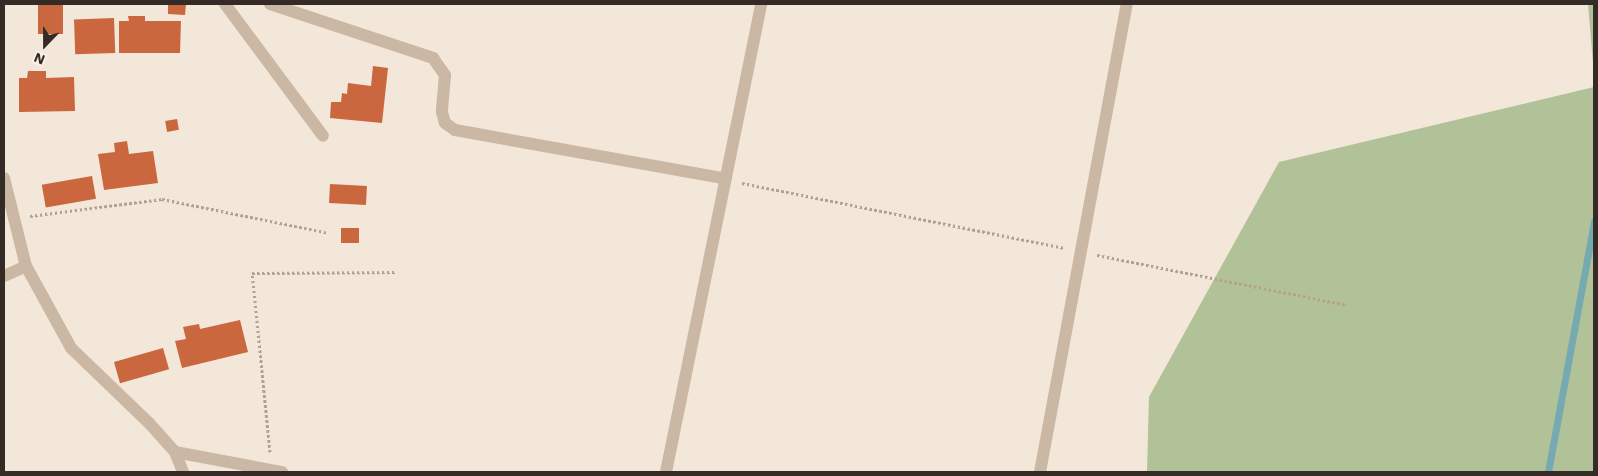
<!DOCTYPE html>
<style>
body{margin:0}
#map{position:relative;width:1598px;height:476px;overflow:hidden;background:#f2e7d8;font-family:"Work Sans",sans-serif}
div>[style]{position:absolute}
.green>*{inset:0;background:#b1c198}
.stream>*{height:7px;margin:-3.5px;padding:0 3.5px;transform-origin:3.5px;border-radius:3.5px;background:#76aab0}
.building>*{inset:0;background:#ca673e;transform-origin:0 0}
.path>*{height:3px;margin-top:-1.5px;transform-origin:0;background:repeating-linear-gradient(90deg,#b6a18e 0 2.5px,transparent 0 5px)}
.minor>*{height:12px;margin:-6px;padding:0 6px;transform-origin:6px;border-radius:6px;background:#cab7a4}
span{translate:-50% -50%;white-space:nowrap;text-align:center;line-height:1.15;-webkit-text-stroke:5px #faf1e4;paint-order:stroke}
.frame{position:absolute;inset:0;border:5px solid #352b26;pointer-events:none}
.north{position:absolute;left:20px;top:20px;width:50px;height:50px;-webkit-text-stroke:4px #faf1e4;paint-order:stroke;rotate:202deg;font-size:14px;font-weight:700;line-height:20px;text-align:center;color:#352b26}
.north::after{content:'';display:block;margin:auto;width:18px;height:22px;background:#352b26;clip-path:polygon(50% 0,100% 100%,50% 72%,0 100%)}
</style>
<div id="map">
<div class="green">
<div style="clip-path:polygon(1588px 4px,1594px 4px,1594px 75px)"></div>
<div style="clip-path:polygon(1594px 87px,1594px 472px,1147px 472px,1149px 397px,1279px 162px)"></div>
</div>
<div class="stream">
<div style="left:1548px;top:472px;width:255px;rotate:-79.6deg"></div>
</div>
<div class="building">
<div style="left:38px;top:4px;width:25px;height:30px"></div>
<div style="clip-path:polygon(168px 4px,186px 4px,185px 15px,168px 14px)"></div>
<div style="clip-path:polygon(128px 16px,145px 16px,145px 21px,181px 21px,180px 53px,119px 53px,119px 21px,129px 21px)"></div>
<div style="left:114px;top:18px;width:35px;height:40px;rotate:88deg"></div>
<div style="clip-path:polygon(373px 66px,388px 68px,382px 123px,330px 118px,331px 102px,341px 102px,342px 93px,347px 94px,348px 83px,371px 86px)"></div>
<div style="clip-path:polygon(28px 71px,46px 71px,46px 78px,74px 77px,75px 111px,19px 112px,19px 78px,27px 78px)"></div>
<div style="left:177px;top:119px;width:11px;height:12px;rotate:80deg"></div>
<div style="clip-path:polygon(127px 141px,129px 154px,153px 151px,158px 183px,104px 190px,98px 154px,115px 152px,114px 143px)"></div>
<div style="left:92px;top:176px;width:23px;height:51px;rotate:80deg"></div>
<div style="left:330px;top:184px;width:37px;height:19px;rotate:3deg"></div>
<div style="left:341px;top:228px;width:18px;height:15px"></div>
<div style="clip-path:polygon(240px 320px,248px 352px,182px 368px,175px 341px,186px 339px,183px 327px,199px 324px,200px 329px)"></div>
<div style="left:163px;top:348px;width:22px;height:51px;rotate:74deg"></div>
</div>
<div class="path">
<div style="left:742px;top:183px;width:328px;rotate:11.4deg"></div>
<div style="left:30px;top:216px;width:133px;rotate:-7.3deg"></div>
<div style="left:162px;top:199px;width:170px;rotate:11.5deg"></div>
<div style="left:1097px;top:255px;width:255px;rotate:11.3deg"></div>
<div style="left:270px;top:452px;width:180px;rotate:-95.7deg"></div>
<div style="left:252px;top:273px;width:145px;rotate:-0.4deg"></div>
</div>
<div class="minor">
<div style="left:225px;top:4px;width:164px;rotate:53.4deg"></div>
<div style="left:270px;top:4px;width:172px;rotate:18.3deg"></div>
<div style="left:433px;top:58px;width:21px;rotate:55deg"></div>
<div style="left:445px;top:75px;width:37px;rotate:95deg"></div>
<div style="left:442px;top:112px;width:11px;rotate:75deg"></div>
<div style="left:445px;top:123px;width:12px;rotate:35deg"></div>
<div style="left:455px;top:130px;width:275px;rotate:10.2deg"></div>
<div style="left:4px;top:178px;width:91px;rotate:76deg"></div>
<div style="left:26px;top:266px;width:94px;rotate:61.2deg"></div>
<div style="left:71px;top:348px;width:108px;rotate:43.9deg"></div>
<div style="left:149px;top:423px;width:39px;rotate:48deg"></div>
<div style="left:175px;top:452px;width:22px;rotate:68deg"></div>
<div style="left:4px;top:276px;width:24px;rotate:-24deg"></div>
<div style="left:175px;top:452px;width:109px;rotate:10.6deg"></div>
<div style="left:666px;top:472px;width:478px;rotate:-78.5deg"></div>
<div style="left:1040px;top:472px;width:476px;rotate:-79.5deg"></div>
</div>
<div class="frame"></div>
<div class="north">N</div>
</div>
